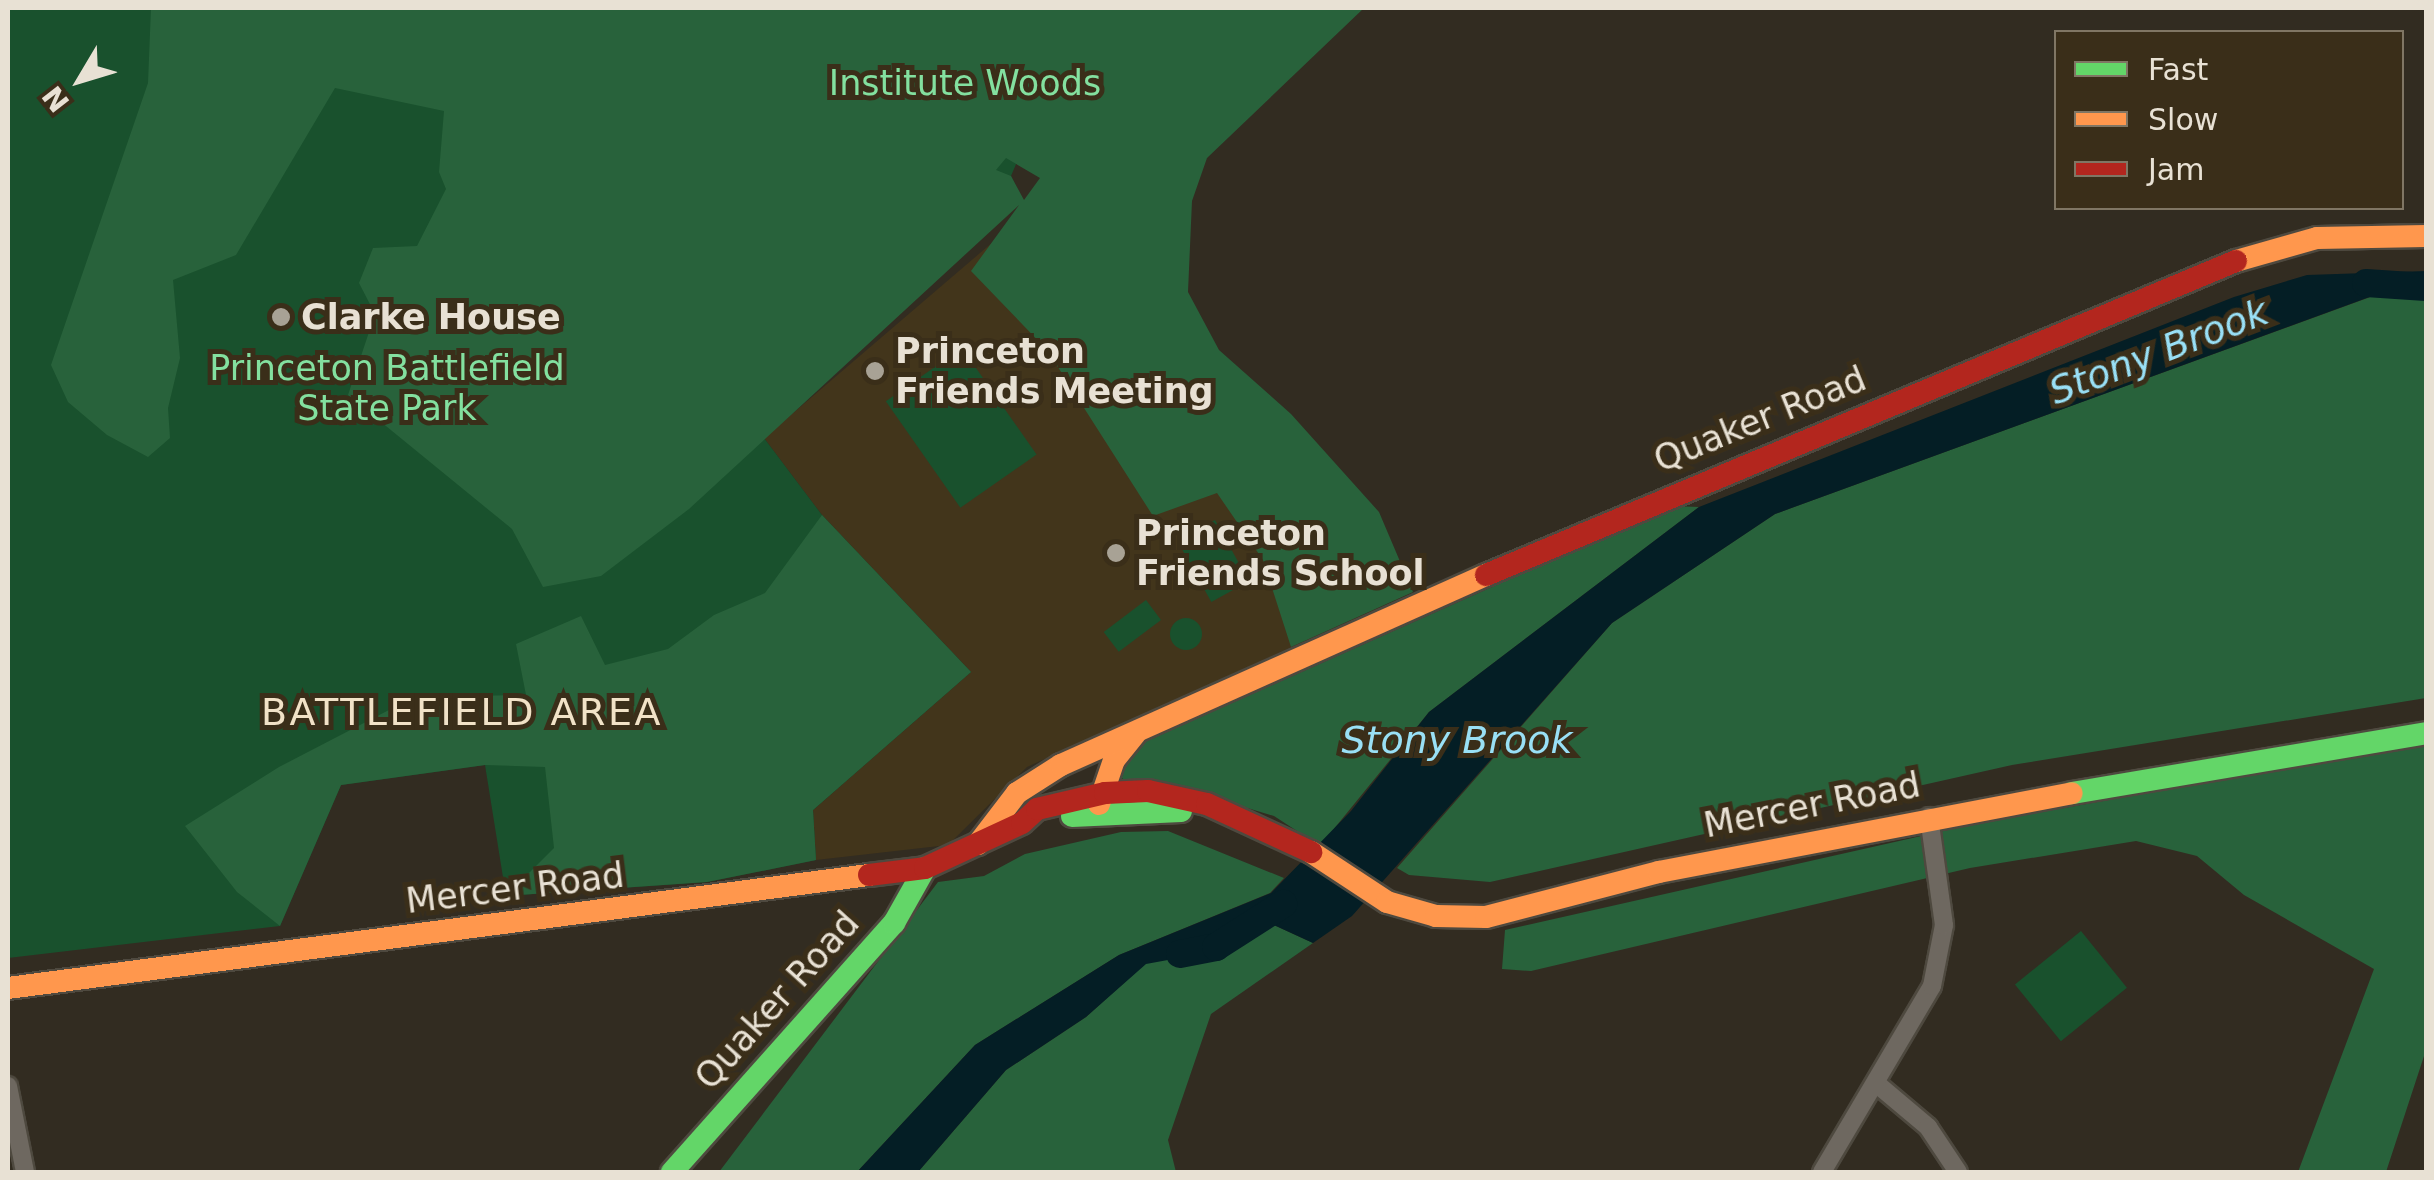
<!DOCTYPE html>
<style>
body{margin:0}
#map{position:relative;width:2434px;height:1180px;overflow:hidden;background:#322c21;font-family:"DejaVu Sans",sans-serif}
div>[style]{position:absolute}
.built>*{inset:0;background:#42351b}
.green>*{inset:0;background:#19512d;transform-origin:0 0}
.round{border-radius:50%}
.forest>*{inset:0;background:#28623b}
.water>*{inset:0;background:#041e25}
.river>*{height:28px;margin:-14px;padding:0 14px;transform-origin:14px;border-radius:14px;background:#041e25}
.roads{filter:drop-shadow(2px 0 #4e493f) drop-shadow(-2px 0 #4e493f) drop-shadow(0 2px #4e493f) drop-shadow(0 -2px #4e493f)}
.street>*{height:18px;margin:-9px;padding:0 9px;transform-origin:9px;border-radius:9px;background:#6e6860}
.fast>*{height:22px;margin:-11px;padding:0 11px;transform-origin:11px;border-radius:11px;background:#63d668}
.slow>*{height:22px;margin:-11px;padding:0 11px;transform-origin:11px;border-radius:11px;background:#ff974d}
.jam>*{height:22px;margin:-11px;padding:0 11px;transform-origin:11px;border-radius:11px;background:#b3261e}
.dots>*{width:28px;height:28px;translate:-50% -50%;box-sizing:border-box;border:5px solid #3a2e19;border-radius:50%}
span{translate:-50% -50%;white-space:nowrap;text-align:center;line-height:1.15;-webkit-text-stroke:10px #3a2e19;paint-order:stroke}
.park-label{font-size:35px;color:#83e09f}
.poi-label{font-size:35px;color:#e8e1d4;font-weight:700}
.left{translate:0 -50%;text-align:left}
.street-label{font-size:35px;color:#e8e1d4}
.water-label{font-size:38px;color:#99e0f6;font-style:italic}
.neighbourhood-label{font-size:38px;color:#f1e2c7;letter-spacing:2.5px}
.frame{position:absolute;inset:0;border:10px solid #e8e1d4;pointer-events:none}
.legend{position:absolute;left:2054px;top:30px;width:350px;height:180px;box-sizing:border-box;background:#3a2e19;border:2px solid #807664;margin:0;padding:12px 18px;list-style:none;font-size:30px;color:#e8e1d4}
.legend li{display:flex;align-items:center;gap:20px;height:50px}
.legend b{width:50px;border:2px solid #807664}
.north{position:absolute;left:30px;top:30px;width:100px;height:100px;-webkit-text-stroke:8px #3a2e19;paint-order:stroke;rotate:232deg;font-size:28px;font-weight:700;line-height:40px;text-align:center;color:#e8e1d4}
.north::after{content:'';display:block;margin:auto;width:35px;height:45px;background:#e8e1d4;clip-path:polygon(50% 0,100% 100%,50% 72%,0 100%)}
</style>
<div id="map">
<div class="built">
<div style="clip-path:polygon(1029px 211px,1413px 592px,1027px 767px,948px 845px,816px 860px,813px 810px,971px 672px,822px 515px,764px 438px)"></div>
</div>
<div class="green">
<div style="clip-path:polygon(8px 8px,1082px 8px,1011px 176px,1023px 200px,764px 438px,822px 515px,971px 672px,813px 810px,816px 860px,707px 882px,506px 896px,485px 765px,341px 785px,280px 926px,8px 958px)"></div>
<div style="left:962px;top:348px;width:130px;height:93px;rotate:55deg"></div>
<div style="left:1215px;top:520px;width:70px;height:43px;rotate:61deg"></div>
<div style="left:1146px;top:600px;width:25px;height:53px;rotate:53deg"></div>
<div class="round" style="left:1170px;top:618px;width:32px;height:32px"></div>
<div style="left:2081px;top:931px;width:73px;height:85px;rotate:51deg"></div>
</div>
<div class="forest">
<div style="clip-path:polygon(evenodd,151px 8px,1364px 8px,1207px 158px,1192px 201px,1188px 292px,1219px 350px,1291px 414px,1379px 512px,1413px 592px,1291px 647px,1263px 560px,1217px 493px,1153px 516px,1047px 350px,971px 271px,1019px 205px,689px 509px,601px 576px,543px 587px,512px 529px,348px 395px,375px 314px,359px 283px,373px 248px,417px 246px,446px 189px,439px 172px,444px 111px,335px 88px,236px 255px,173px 280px,180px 358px,168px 408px,170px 438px,148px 457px,107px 435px,68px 402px,51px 365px,148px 83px,151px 8px,1006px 158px,1040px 178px,1024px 200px,1011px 176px,996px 170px,1006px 158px)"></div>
<div style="clip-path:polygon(2406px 284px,2426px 290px,2426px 698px,2012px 765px,1490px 882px,1409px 875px,1397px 868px,1612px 623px,1775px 514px)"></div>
<div style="clip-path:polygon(1673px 506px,1699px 507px,1429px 712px,1320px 846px,1274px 816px,1198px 793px,1124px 781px,1119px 773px,1140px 744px)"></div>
<div style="clip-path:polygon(822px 515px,971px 672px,813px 810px,816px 860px,707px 882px,506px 896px,554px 848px,545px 767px,485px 765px,341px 785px,280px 926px,237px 892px,185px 826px,279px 767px,414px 697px,526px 695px,516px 644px,581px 616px,605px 665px,668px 649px,714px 615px,765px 593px)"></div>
<div style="clip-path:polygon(2426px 743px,2426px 1050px,2386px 1172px,2298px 1172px,2374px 969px,2244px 895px,2197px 856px,2136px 841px,1970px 868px,1531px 971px,1502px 969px,1505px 930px,1970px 825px)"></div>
<div style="clip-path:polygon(1168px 831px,1284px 878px,1270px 893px,1119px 955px,975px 1045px,857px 1172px,719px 1172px,938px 882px,984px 876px,1025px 854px,1121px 832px)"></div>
<div style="clip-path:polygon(1265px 921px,1313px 943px,1211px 1014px,1168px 1140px,1176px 1172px,918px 1172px,1006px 1070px,1086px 1017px,1146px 963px,1206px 952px)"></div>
</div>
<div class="water">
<div style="clip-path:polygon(2426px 271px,2426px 290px,2405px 284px,1775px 514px,1612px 623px,1352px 916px,1313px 943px,1265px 921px,1206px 953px,1146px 964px,1086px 1017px,1006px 1070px,918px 1172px,857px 1172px,975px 1045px,1119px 955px,1271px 893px,1351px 811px,1429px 712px,1699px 507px,2234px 297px,2307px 275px)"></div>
</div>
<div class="river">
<div style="left:2366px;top:283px;width:60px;rotate:3.8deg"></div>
<div style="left:1180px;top:954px;width:37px;rotate:-11deg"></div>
<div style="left:1216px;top:947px;width:80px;rotate:-32.7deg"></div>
</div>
<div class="roads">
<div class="street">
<div style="left:1877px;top:1084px;width:67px;rotate:40.1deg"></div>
<div style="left:1928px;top:1127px;width:54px;rotate:56.3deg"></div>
<div style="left:8px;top:1086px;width:88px;rotate:78.8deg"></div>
<div style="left:1822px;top:1172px;width:216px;rotate:-59.4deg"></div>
<div style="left:1932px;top:986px;width:62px;rotate:-78.9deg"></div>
<div style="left:1944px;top:925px;width:109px;rotate:-97.9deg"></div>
</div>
<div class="fast">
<div style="left:2072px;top:793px;width:359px;rotate:-9.6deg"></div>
<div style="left:1072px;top:816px;width:109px;rotate:-2.6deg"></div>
<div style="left:672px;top:1172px;width:334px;rotate:-48.3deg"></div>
<div style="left:894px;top:923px;width:63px;rotate:-60.6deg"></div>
</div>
<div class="slow">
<div style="left:2236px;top:261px;width:84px;rotate:-15.9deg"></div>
<div style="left:2317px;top:238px;width:109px;rotate:-1.1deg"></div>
<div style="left:1099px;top:804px;width:46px;rotate:-71.2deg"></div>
<div style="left:1114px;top:760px;width:33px;rotate:-51deg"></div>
<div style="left:978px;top:844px;width:64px;rotate:-52.6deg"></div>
<div style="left:1017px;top:793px;width:52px;rotate:-32.5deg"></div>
<div style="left:1061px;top:765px;width:466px;rotate:-24.1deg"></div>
<div style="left:1311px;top:852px;width:91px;rotate:33.3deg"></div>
<div style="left:1387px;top:902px;width:51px;rotate:15.9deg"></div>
<div style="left:1436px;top:916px;width:50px;rotate:1.1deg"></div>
<div style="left:1486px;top:917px;width:179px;rotate:-14.6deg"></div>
<div style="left:1659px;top:872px;width:420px;rotate:-10.8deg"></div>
<div style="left:8px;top:988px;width:868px;rotate:-7.48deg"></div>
</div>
<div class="jam">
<div style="left:1486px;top:575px;width:813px;rotate:-22.72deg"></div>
<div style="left:869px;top:875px;width:56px;rotate:-7.1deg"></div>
<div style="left:925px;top:868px;width:107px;rotate:-24.9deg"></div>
<div style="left:1022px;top:823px;width:21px;rotate:-43deg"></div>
<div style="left:1037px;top:809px;width:70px;rotate:-13.2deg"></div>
<div style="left:1105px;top:793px;width:43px;rotate:-2.7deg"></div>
<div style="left:1148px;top:791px;width:60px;rotate:12.4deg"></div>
<div style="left:1207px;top:804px;width:115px;rotate:24.8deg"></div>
</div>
</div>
<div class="dots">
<div style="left:281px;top:317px;background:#a8a295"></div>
<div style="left:875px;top:371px;background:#a8a295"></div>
<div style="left:1116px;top:553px;background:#a8a295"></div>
</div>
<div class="park-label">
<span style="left:965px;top:83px">Institute Woods</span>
<span style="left:387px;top:388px">Princeton Battlefield<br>State Park</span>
</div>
<div class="poi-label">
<span class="left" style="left:301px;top:317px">Clarke House</span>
<span class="left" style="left:895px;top:371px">Princeton<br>Friends Meeting</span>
<span class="left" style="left:1136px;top:553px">Princeton<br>Friends School</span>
</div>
<div class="street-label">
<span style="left:1760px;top:419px;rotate:-22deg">Quaker Road</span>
<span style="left:1812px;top:805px;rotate:-11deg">Mercer Road</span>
<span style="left:515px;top:888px;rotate:-7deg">Mercer Road</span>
<span style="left:777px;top:1000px;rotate:-48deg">Quaker Road</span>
</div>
<div class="water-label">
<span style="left:2159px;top:352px;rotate:-21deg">Stony Brook</span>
<span style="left:1457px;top:741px">Stony Brook</span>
</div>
<div class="neighbourhood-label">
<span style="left:462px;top:713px">BATTLEFIELD AREA</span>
</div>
<div class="frame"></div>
<ul class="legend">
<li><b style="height:12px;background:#63d668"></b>Fast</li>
<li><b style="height:12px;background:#ff974d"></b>Slow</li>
<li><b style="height:12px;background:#b3261e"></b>Jam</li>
</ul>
<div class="north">N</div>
</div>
